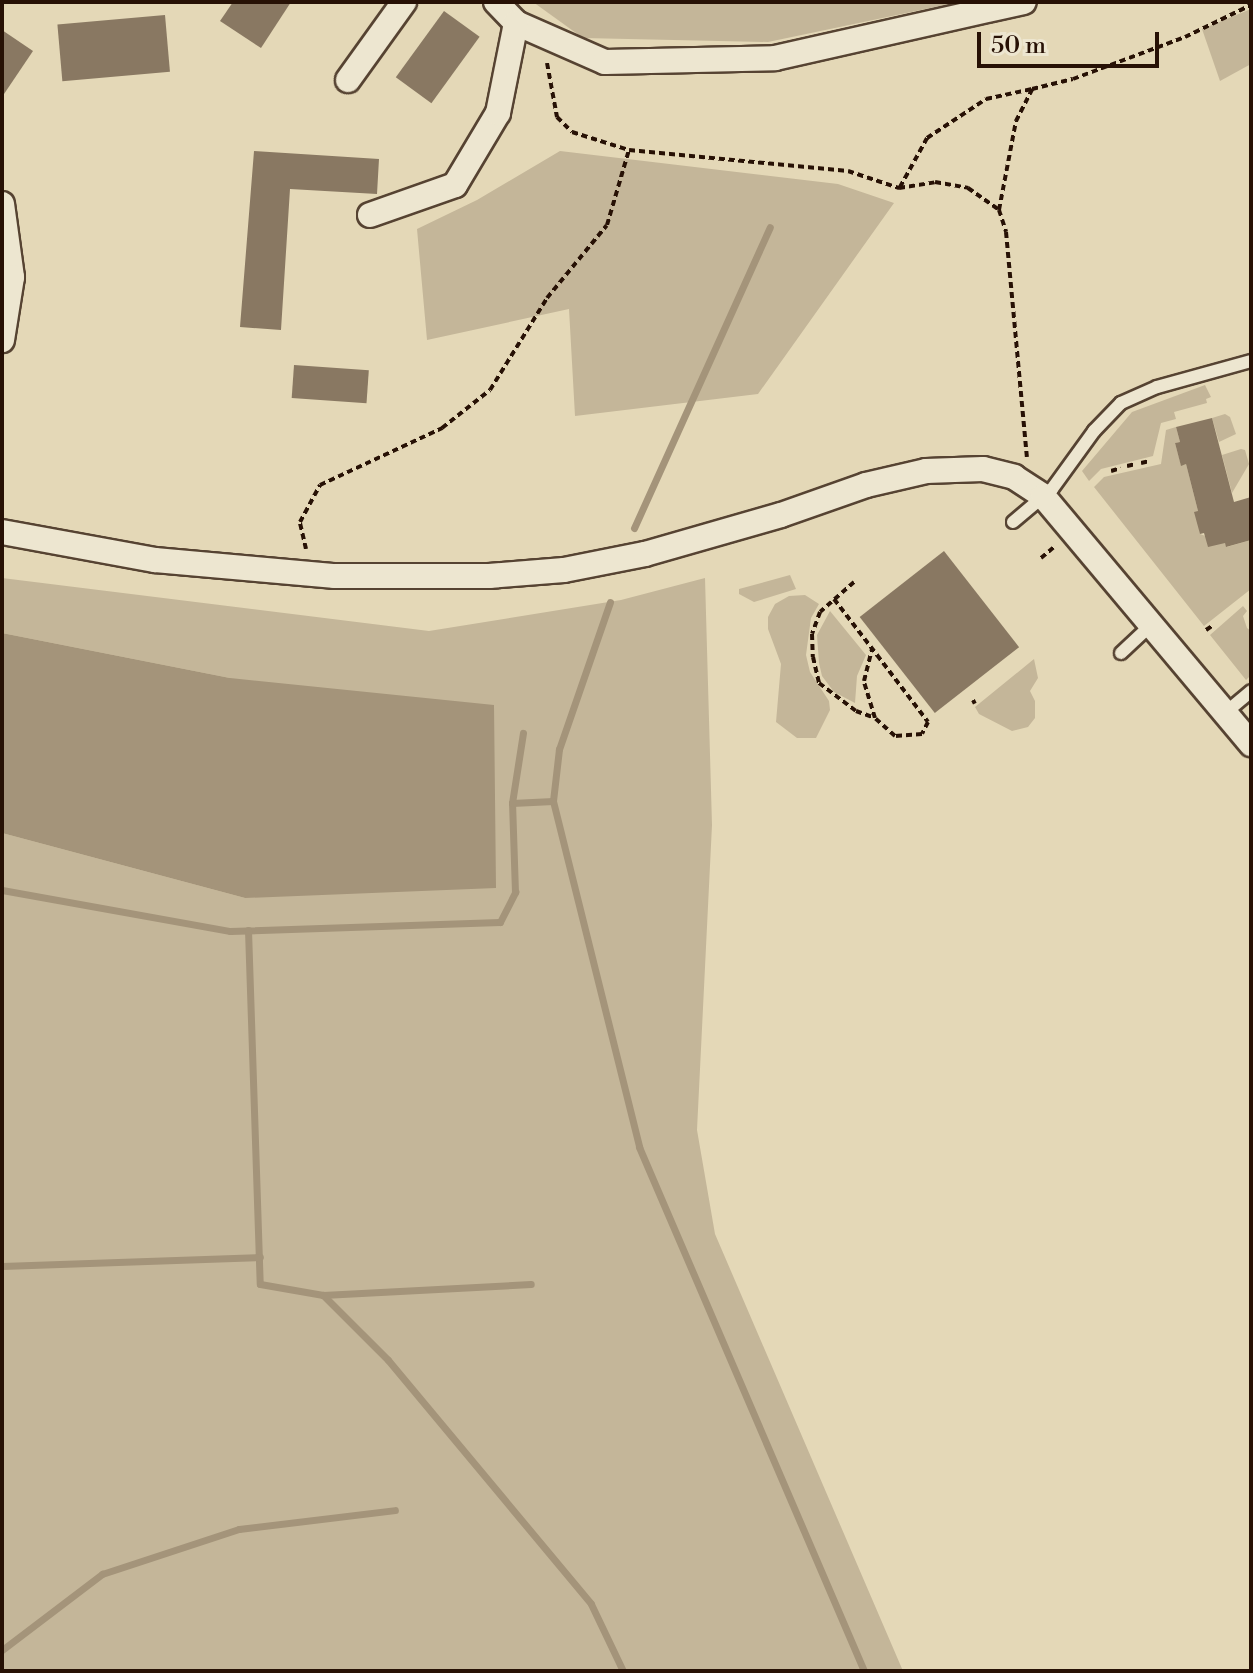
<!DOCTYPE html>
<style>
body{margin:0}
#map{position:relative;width:1253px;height:1673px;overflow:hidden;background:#e4d8b7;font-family:"Libre Bodoni",serif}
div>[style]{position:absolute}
.green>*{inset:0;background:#c4b699}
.water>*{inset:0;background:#a4947a}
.stream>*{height:7px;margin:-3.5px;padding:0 3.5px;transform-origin:3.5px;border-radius:3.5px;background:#a4947a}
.building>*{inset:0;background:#897862;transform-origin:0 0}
.path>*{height:4px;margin-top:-2px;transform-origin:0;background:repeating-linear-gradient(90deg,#271105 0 6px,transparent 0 10px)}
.roads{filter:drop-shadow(2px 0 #564332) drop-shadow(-2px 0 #564332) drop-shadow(0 2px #564332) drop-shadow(0 -2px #564332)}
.service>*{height:12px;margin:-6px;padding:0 6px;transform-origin:6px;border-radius:6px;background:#ede6d0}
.minor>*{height:24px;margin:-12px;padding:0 12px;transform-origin:12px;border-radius:12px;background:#ede6d0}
span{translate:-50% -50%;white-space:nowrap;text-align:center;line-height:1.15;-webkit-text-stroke:6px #ede6d0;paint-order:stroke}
.frame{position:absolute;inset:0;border:4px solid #271105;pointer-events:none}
.scale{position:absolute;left:977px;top:32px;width:182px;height:36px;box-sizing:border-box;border:4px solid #271105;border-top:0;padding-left:10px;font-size:24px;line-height:28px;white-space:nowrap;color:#271105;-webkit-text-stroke:6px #ede6d0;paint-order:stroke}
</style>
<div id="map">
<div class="green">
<div style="clip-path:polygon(533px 2px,959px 2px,768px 42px,583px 38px)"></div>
<div style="clip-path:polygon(1251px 9px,1251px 64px,1220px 81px,1202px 29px)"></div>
<div style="clip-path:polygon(560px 151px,838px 184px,894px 203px,758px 394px,575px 416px,569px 309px,427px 340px,417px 229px,477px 200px)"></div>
<div style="clip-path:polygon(1205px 385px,1211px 397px,1206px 399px,1207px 403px,1174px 412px,1176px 419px,1161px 423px,1153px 456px,1101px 469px,1089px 481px,1082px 471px,1132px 412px)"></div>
<div style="clip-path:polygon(1225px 414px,1230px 417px,1236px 434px,1219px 442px,1212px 418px)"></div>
<div style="clip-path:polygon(1176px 427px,1180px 442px,1175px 443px,1181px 465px,1186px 464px,1198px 511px,1200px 534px,1225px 543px,1227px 547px,1251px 540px,1251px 589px,1204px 626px,1094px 487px,1104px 477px,1161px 464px,1166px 430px)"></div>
<div style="clip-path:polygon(1241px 449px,1245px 450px,1249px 464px,1232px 493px,1222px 455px)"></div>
<div style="clip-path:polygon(790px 575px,796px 589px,754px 602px,739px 594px,739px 589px)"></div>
<div style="clip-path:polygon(2px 578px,429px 631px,621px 600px,705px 578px,712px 825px,697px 1130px,715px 1234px,903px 1671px,2px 1671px,2px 833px,245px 898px,230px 678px,2px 633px)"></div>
<div style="clip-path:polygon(805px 595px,819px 604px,811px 618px,806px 655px,810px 672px,829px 701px,830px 710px,816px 738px,797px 738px,776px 722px,781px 664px,768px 629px,768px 617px,775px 604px,789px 596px)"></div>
<div style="clip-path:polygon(1243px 606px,1247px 611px,1243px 616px,1247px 628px,1251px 631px,1251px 675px,1246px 680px,1210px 635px)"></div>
<div style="clip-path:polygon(830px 611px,866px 655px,857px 676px,855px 703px,834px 692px,822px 676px,819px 663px,817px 635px)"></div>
<div style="clip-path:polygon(1034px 659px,1038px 678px,1030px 691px,1035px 701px,1035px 718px,1028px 727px,1012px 731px,979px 714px,975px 707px)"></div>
</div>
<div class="water">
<div style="clip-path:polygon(2px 633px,230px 678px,494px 705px,496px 888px,245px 898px,2px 833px)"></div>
</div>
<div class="stream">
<div style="left:634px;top:528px;width:330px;rotate:-65.7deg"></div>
<div style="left:610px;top:602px;width:156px;rotate:109.1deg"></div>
<div style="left:559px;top:749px;width:52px;rotate:96.6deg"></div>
<div style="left:553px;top:801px;width:357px;rotate:76deg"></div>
<div style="left:639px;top:1147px;width:570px;rotate:66.76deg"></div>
<div style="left:512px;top:803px;width:41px;rotate:-2.8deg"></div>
<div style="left:2px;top:890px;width:232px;rotate:10.2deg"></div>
<div style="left:230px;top:931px;width:270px;rotate:-1.9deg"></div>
<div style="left:500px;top:922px;width:34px;rotate:-63deg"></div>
<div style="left:515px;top:892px;width:89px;rotate:-91.9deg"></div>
<div style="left:512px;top:803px;width:71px;rotate:-81.1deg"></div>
<div style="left:248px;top:930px;width:354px;rotate:88.1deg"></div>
<div style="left:260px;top:1284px;width:64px;rotate:9.9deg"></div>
<div style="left:323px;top:1295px;width:208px;rotate:-3deg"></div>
<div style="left:2px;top:1266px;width:258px;rotate:-2deg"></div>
<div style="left:323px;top:1295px;width:92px;rotate:45deg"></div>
<div style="left:388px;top:1360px;width:317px;rotate:50.2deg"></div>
<div style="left:591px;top:1604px;width:74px;rotate:64.5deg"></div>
<div style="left:2px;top:1650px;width:126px;rotate:-37.2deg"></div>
<div style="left:102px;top:1574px;width:144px;rotate:-18.2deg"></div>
<div style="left:239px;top:1529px;width:157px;rotate:-6.9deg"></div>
</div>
<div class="building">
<div style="clip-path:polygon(233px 2px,291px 2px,261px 48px,220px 21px)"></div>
<div style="left:444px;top:11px;width:44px;height:82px;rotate:36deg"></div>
<div style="left:165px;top:15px;width:57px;height:108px;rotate:85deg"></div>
<div style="clip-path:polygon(2px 30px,33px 51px,2px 97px)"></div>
<div style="clip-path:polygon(254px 151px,379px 159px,377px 194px,290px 189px,281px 330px,240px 327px)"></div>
<div style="left:294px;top:365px;width:75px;height:33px;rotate:4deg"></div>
<div style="clip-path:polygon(1212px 418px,1234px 502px,1251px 497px,1251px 540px,1226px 547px,1225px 543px,1208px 547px,1204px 533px,1200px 534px,1194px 512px,1198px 511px,1186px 464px,1181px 466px,1175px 443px,1180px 442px,1176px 427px)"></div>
<div style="left:944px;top:551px;width:122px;height:107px;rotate:52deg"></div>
</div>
<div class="path">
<div style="left:547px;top:63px;width:55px;rotate:79.5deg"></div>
<div style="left:557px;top:117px;width:21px;rotate:45deg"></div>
<div style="left:572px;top:132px;width:60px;rotate:17.5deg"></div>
<div style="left:629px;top:150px;width:220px;rotate:5.5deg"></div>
<div style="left:848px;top:171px;width:54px;rotate:18.4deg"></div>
<div style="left:899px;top:188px;width:36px;rotate:-9deg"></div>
<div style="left:935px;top:182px;width:34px;rotate:10deg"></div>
<div style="left:968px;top:188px;width:38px;rotate:35deg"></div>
<div style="left:999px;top:210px;width:23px;rotate:72deg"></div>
<div style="left:1006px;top:232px;width:226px;rotate:84.7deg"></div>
<div style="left:900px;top:187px;width:56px;rotate:-61.1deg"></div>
<div style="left:927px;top:138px;width:71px;rotate:-33.5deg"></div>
<div style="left:986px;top:99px;width:47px;rotate:-12.3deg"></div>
<div style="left:999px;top:210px;width:91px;rotate:-79.2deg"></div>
<div style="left:1016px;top:121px;width:36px;rotate:-63deg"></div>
<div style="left:1032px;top:89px;width:42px;rotate:-13.7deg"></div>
<div style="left:1073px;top:79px;width:120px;rotate:-20.6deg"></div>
<div style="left:1185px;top:37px;width:73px;rotate:-25.9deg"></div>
<div style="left:1141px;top:463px;width:9px;rotate:-13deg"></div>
<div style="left:1127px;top:466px;width:9px;rotate:-13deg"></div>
<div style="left:1111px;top:471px;width:10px;rotate:-17deg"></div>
<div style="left:306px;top:549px;width:28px;rotate:-103deg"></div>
<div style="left:300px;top:522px;width:42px;rotate:-61.6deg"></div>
<div style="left:320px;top:485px;width:135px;rotate:-25deg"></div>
<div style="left:442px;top:428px;width:61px;rotate:-38.4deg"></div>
<div style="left:490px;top:390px;width:108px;rotate:-58.2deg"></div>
<div style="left:547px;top:298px;width:94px;rotate:-50.6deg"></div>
<div style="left:607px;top:225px;width:78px;rotate:-73.7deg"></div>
<div style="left:1041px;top:558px;width:17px;rotate:-40deg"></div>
<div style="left:854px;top:582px;width:45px;rotate:138.6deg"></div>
<div style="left:820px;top:612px;width:23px;rotate:110deg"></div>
<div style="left:812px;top:634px;width:23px;rotate:88deg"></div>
<div style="left:813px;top:657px;width:27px;rotate:77deg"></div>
<div style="left:819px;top:683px;width:46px;rotate:37.1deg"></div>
<div style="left:856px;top:711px;width:20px;rotate:20deg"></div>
<div style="left:834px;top:599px;width:71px;rotate:52.5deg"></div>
<div style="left:877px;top:655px;width:84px;rotate:52.7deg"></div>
<div style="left:928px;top:722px;width:13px;rotate:117deg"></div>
<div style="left:922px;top:734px;width:27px;rotate:176deg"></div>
<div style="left:895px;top:736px;width:27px;rotate:-138deg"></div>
<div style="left:875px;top:718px;width:39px;rotate:-107deg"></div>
<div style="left:864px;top:681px;width:34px;rotate:-76deg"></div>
<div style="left:1206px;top:630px;width:7px;rotate:-34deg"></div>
<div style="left:973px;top:700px;width:4px;rotate:63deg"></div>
</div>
<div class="roads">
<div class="service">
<div style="left:1013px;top:522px;width:51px;rotate:-40.2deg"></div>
<div style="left:1052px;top:489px;width:72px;rotate:-54.1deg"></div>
<div style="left:1094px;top:431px;width:39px;rotate:-46deg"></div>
<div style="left:1121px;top:403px;width:39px;rotate:-24deg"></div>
<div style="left:1157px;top:387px;width:98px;rotate:-15.5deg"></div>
<div style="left:1121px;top:653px;width:41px;rotate:-43deg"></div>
<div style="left:1225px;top:713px;width:34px;rotate:-40deg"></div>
</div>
<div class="minor">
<div style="left:496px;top:2px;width:29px;rotate:46deg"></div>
<div style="left:516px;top:23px;width:97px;rotate:23.7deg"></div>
<div style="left:605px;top:62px;width:170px;rotate:-1.3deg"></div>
<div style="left:775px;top:58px;width:255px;rotate:-12.7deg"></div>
<div style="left:348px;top:80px;width:96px;rotate:-54.3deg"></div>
<div style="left:2px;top:204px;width:74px;rotate:82.2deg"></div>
<div style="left:12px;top:277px;width:64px;rotate:99deg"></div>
<div style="left:370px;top:215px;width:90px;rotate:-19.4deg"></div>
<div style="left:455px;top:185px;width:84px;rotate:-59.2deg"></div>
<div style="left:498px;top:113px;width:92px;rotate:-78.7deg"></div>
<div style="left:2px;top:532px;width:156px;rotate:10.4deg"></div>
<div style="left:155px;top:560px;width:181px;rotate:5.1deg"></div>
<div style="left:335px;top:576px;width:154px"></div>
<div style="left:489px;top:576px;width:75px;rotate:-4.6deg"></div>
<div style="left:564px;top:570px;width:83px;rotate:-11.2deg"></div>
<div style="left:645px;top:554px;width:141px;rotate:-16deg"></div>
<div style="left:781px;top:515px;width:90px;rotate:-19.4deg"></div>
<div style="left:866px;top:485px;width:62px;rotate:-13.1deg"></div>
<div style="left:926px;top:471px;width:57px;rotate:-2deg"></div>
<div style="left:983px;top:469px;width:32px;rotate:14deg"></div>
<div style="left:1014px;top:477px;width:35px;rotate:33deg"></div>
<div style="left:1043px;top:496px;width:324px;rotate:50deg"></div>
</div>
</div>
<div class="frame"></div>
<div class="scale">50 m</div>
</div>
